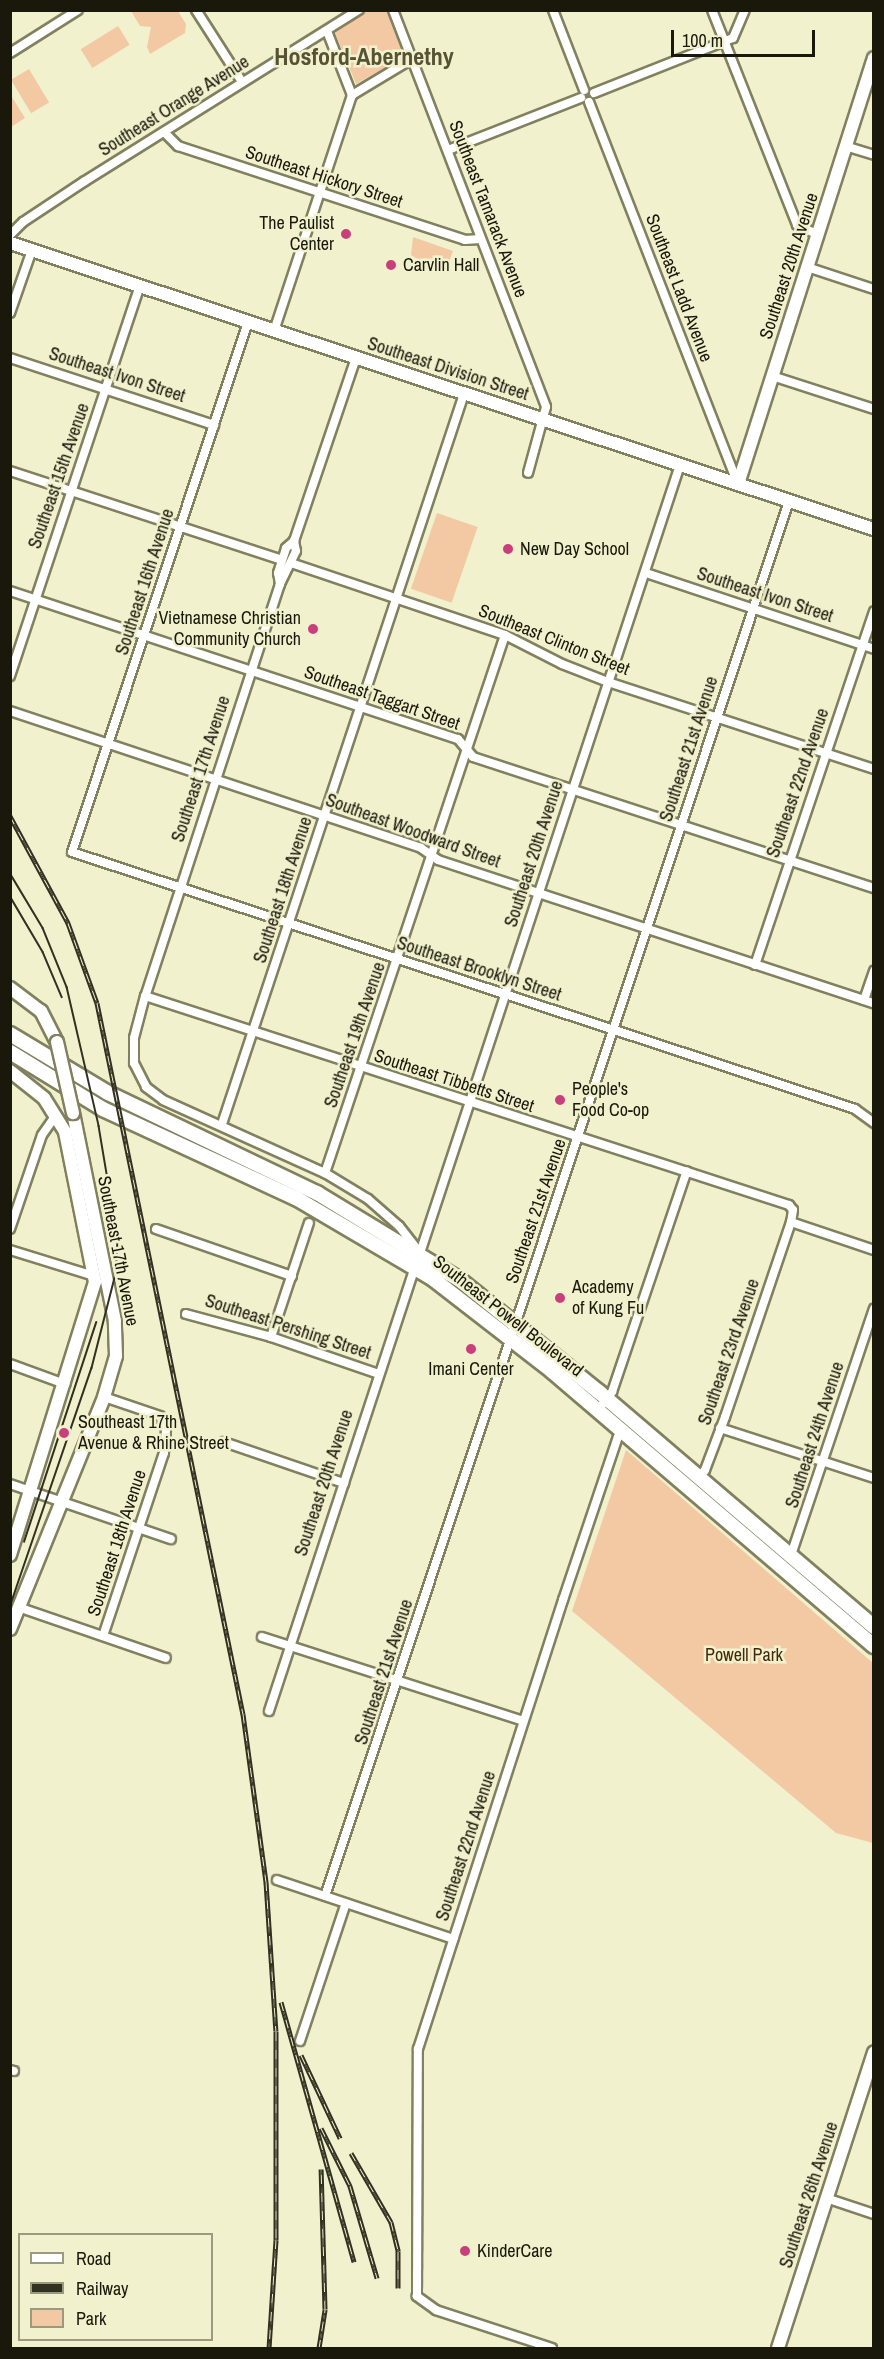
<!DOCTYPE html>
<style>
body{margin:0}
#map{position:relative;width:884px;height:2359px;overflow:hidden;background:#f2f1cd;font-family:"Archivo Narrow",sans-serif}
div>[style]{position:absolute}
.green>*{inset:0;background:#f3c9a4;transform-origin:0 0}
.roads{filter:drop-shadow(2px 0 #81805f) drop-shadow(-2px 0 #81805f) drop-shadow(0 2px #81805f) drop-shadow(0 -2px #81805f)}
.street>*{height:8px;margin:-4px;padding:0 4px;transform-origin:4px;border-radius:4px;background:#fff}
.secondary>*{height:12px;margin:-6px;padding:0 6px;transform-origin:6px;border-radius:6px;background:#fff}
.primary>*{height:14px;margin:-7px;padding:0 7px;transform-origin:7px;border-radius:7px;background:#fff}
.tram>*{height:1.5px;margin:-0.75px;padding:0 0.75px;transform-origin:0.75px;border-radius:0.75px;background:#313021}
.rail>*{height:5px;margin-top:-2.5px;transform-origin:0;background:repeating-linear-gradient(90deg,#f2f1cd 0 9px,#313021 0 18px);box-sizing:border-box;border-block:2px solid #313021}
.bridges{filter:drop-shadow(2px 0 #81805f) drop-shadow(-2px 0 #81805f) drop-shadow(0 2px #81805f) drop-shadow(0 -2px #81805f)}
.secondary-bridge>*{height:12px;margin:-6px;padding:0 6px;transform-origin:6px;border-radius:6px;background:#fff}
.dots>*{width:16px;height:16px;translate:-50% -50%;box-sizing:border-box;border:3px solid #f2f1cd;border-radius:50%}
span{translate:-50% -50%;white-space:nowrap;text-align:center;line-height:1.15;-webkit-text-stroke:5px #f2f1cd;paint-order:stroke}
.street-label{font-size:18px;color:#19180b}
.poi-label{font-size:18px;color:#19180b}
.right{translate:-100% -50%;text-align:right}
.left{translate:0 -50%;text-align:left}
.park-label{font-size:18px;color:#43280d}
.district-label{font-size:24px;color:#555334;font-weight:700}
.frame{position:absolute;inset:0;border:12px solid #19180b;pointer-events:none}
.legend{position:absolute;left:18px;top:2233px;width:195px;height:108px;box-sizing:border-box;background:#f2f1cd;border:2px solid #9b9a7f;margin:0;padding:8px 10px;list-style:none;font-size:18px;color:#19180b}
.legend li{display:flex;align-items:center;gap:12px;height:30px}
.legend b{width:30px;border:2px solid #9b9a7f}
.scale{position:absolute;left:671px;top:30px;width:144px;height:27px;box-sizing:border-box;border:3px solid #19180b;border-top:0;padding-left:8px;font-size:18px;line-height:21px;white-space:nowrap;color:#19180b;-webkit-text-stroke:4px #f2f1cd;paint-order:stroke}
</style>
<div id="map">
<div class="green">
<div style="clip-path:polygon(131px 11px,178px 11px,186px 24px,185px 33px,150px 54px,147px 47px,151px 27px,140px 26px)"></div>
<div style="clip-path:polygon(368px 11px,387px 11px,403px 53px,400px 59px,356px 84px,335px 33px)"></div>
<div style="left:118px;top:26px;width:22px;height:44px;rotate:58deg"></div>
<div style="left:29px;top:69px;width:39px;height:21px;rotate:59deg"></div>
<div style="clip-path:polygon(10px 94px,25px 118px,11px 127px,10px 127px)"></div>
<div style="clip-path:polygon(413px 237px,453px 251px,447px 267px,427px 265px,411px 255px)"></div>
<div style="left:437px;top:513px;width:43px;height:80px;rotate:19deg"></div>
<div style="clip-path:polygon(626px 1450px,873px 1663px,873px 1843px,836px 1833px,572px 1611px)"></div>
</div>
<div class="roads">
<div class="street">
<div style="left:196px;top:10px;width:85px;rotate:57.4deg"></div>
<div style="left:393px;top:10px;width:425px;rotate:68.9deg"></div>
<div style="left:546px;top:407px;width:68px;rotate:105.3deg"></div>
<div style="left:553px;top:10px;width:86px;rotate:68.8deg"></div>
<div style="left:712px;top:10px;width:231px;rotate:68.4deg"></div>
<div style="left:797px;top:225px;width:23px;rotate:25deg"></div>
<div style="left:327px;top:31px;width:69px;rotate:68.7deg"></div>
<div style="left:352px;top:95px;width:70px;rotate:-31deg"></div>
<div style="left:10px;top:53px;width:80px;rotate:-32.3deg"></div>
<div style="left:594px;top:93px;width:149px;rotate:-21.6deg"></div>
<div style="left:733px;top:38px;width:30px;rotate:-67deg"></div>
<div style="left:589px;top:102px;width:410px;rotate:68.7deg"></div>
<div style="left:164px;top:132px;width:20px;rotate:45deg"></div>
<div style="left:178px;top:146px;width:302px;rotate:18.1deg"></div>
<div style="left:465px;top:240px;width:15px;rotate:-4deg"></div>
<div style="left:845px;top:146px;width:30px;rotate:17deg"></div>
<div style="left:448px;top:150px;width:143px;rotate:-21.4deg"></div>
<div style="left:10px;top:235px;width:18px;rotate:-45deg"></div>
<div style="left:23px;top:222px;width:74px;rotate:-33.5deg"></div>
<div style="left:85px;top:181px;width:323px;rotate:-32deg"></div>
<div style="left:807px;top:267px;width:71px;rotate:18.2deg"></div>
<div style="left:10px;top:313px;width:67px;rotate:-70.8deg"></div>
<div style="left:248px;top:322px;width:558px;rotate:108.37deg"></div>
<div style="left:72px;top:852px;width:824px;rotate:18.17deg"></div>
<div style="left:855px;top:1109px;width:24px;rotate:36deg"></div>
<div style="left:274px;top:331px;width:249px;rotate:-71.7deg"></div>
<div style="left:10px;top:358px;width:215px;rotate:18.2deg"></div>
<div style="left:772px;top:376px;width:107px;rotate:17.9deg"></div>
<div style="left:10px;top:471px;width:286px;rotate:18.1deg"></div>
<div style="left:294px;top:541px;width:10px;rotate:79deg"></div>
<div style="left:296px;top:551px;width:37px;rotate:116deg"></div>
<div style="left:280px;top:584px;width:434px;rotate:108.1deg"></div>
<div style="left:145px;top:996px;width:43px;rotate:104.7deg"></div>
<div style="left:134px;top:1038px;width:25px;rotate:90deg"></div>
<div style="left:134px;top:1063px;width:27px;rotate:63deg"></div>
<div style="left:146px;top:1087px;width:21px;rotate:37deg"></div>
<div style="left:163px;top:1100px;width:178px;rotate:24.3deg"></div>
<div style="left:325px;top:1173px;width:50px;rotate:31.2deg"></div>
<div style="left:368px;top:1199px;width:41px;rotate:41.1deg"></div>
<div style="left:399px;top:1226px;width:33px;rotate:52deg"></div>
<div style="left:291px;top:563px;width:226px;rotate:18.6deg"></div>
<div style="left:505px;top:635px;width:64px;rotate:27deg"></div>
<div style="left:562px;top:664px;width:49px;rotate:21.4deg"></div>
<div style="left:608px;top:682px;width:280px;rotate:18.1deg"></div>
<div style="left:646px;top:573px;width:240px;rotate:18.4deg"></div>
<div style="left:280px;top:584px;width:11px;rotate:-100deg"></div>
<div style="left:278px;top:573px;width:26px;rotate:-72deg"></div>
<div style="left:286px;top:548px;width:11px;rotate:-41deg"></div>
<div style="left:294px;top:541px;width:193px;rotate:-71.3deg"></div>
<div style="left:10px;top:591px;width:472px;rotate:18.3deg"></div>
<div style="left:458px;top:739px;width:23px;rotate:50deg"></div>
<div style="left:473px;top:757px;width:422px;rotate:18.1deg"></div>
<div style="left:10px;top:676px;width:411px;rotate:-71.6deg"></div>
<div style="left:10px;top:711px;width:433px;rotate:18.4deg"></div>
<div style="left:421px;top:848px;width:21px;rotate:35deg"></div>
<div style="left:438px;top:860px;width:459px;rotate:18.2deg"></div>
<div style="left:755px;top:965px;width:373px;rotate:-71.4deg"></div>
<div style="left:145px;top:996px;width:677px;rotate:17.98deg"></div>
<div style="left:789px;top:1205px;width:6px;rotate:51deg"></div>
<div style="left:793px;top:1210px;width:12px;rotate:99deg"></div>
<div style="left:791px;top:1222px;width:206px;rotate:108.7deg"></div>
<div style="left:725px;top:1417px;width:57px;rotate:110.7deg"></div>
<div style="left:705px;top:1470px;width:11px;rotate:128deg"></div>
<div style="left:864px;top:1000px;width:31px;rotate:-71deg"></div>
<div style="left:222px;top:1124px;width:769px;rotate:-71.66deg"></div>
<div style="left:325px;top:1173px;width:567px;rotate:-71.5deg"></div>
<div style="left:791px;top:1222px;width:88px;rotate:18.6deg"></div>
<div style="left:10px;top:1229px;width:99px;rotate:-71.2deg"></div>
<div style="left:42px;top:1135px;width:24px;rotate:-55deg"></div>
<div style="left:156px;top:1229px;width:144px;rotate:19.1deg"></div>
<div style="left:10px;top:1250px;width:88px;rotate:17.2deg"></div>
<div style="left:420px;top:1253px;width:830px;rotate:-71.74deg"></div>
<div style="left:186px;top:1314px;width:88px;rotate:15.1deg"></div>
<div style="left:271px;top:1337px;width:114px;rotate:18.9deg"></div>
<div style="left:271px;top:1337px;width:120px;rotate:-71.6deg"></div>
<div style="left:10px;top:1364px;width:59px;rotate:20deg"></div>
<div style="left:598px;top:1410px;width:23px;rotate:-52deg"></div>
<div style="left:612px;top:1392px;width:233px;rotate:-71.3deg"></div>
<div style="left:720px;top:1428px;width:162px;rotate:18deg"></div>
<div style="left:224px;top:1442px;width:127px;rotate:18.9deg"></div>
<div style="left:10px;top:1484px;width:170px;rotate:18.9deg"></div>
<div style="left:790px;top:1558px;width:263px;rotate:-71.4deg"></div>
<div style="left:21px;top:1608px;width:153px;rotate:19deg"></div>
<div style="left:103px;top:1636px;width:193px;rotate:-71.6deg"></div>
<div style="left:164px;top:1453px;width:24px;rotate:-85deg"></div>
<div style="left:166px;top:1429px;width:14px;rotate:-115deg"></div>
<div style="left:160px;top:1416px;width:59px;rotate:-161.3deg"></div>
<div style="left:262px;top:1637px;width:274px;rotate:17.8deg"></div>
<div style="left:269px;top:1711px;width:467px;rotate:-71.8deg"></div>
<div style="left:277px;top:1880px;width:186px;rotate:18.5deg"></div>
<div style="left:325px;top:1896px;width:1470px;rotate:-71.6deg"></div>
<div style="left:300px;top:2041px;width:145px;rotate:-71.6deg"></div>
<div style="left:10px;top:2070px;width:4px;rotate:14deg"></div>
<div style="left:826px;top:2198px;width:51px;rotate:18.4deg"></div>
<div style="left:552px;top:2348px;width:122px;rotate:-161.9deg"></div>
<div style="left:436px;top:2310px;width:24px;rotate:-144deg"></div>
<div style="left:417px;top:2296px;width:247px;rotate:-89.8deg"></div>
<div style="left:418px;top:2049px;width:472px;rotate:-72.1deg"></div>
<div style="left:563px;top:1600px;width:172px;rotate:-71.4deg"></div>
<div style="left:618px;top:1437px;width:10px;rotate:-53deg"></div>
</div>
<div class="secondary">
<div style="left:10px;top:243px;width:910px;rotate:18.32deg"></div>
<div style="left:738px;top:484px;width:447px;rotate:-72.3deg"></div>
<div style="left:10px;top:988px;width:39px;rotate:37deg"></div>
<div style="left:41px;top:1011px;width:35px;rotate:63deg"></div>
<div style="left:10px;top:1071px;width:43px;rotate:38.5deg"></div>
<div style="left:44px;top:1098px;width:40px;rotate:58deg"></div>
<div style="left:65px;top:1132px;width:153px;rotate:78.7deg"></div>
<div style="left:95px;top:1282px;width:286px;rotate:107.3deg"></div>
<div style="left:10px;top:1629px;width:250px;rotate:-67.9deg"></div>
<div style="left:104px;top:1397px;width:43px;rotate:-73.7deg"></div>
<div style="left:116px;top:1356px;width:35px;rotate:-92deg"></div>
<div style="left:115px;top:1321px;width:212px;rotate:-101.4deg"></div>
<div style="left:778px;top:2348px;width:311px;rotate:-72deg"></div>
</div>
<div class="primary">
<div style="left:10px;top:1034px;width:114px;rotate:31deg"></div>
<div style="left:108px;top:1093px;width:232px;rotate:25.6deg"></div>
<div style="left:317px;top:1193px;width:167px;rotate:31.3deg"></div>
<div style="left:460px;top:1280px;width:179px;rotate:38.9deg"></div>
<div style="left:599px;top:1392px;width:362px;rotate:40.5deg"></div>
<div style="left:10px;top:1052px;width:109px;rotate:31.5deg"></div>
<div style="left:103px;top:1109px;width:213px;rotate:24.8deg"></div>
<div style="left:296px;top:1198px;width:158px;rotate:30.5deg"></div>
<div style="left:432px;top:1278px;width:153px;rotate:37.8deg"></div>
<div style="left:553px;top:1372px;width:422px;rotate:40.5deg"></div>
</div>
</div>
<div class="tram">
<div style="left:10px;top:873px;width:64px;rotate:59deg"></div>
<div style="left:43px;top:928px;width:64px;rotate:67.9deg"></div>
<div style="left:67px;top:987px;width:143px;rotate:77deg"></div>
<div style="left:99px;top:1126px;width:116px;rotate:80.5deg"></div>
<div style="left:118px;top:1240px;width:34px;rotate:93deg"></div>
<div style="left:116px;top:1274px;width:97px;rotate:104.3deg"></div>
<div style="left:92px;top:1368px;width:253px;rotate:108.9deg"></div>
<div style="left:10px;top:896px;width:65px;rotate:59.5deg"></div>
<div style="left:43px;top:952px;width:49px;rotate:67.1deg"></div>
<div style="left:24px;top:1542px;width:231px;rotate:-71.8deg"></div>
</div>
<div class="rail">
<div style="left:10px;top:816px;width:122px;rotate:61.5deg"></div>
<div style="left:68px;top:923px;width:85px;rotate:70.1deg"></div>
<div style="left:97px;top:1003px;width:726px;rotate:78.4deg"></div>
<div style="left:243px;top:1714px;width:170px;rotate:82.2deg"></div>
<div style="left:266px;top:1882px;width:149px;rotate:86.2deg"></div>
<div style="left:276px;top:2031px;width:209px;rotate:90deg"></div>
<div style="left:276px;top:2240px;width:108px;rotate:93.7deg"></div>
<div style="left:281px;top:2002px;width:270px;rotate:74.3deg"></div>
<div style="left:301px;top:2055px;width:92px;rotate:64.8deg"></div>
<div style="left:321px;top:2128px;width:65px;rotate:63.4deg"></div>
<div style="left:350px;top:2186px;width:96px;rotate:73.6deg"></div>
<div style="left:351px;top:2153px;width:80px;rotate:59.9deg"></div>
<div style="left:391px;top:2222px;width:30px;rotate:76deg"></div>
<div style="left:398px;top:2251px;width:37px;rotate:90deg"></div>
<div style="left:319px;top:2348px;width:39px;rotate:-81deg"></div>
<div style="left:325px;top:2309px;width:140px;rotate:-91.6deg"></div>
</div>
<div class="bridges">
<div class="secondary-bridge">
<div style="left:57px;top:1042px;width:73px;rotate:77.3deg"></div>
</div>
</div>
<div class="dots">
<div style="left:346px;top:234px;background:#c83f7b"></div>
<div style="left:391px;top:265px;background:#c83f7b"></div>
<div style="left:508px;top:549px;background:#c83f7b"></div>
<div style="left:313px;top:629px;background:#c83f7b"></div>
<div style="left:560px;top:1100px;background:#c83f7b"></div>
<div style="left:560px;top:1298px;background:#c83f7b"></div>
<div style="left:471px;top:1349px;background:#c83f7b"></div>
<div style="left:64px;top:1433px;background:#c83f7b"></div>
<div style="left:465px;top:2251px;background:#c83f7b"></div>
</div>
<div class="street-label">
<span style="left:174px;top:106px;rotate:-32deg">Southeast Orange Avenue</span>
<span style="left:324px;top:177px;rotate:18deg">Southeast Hickory Street</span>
<span style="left:488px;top:209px;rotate:69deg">Southeast Tamarack Avenue</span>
<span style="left:789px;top:266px;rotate:-72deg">Southeast 20th Avenue</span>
<span style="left:679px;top:288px;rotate:69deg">Southeast Ladd Avenue</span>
<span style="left:448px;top:369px;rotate:18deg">Southeast Division Street</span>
<span style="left:117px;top:375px;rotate:18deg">Southeast Ivon Street</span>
<span style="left:59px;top:476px;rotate:-71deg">Southeast 15th Avenue</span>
<span style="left:145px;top:582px;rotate:-72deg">Southeast 16th Avenue</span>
<span style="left:765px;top:595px;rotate:18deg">Southeast Ivon Street</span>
<span style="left:554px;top:640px;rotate:22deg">Southeast Clinton Street</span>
<span style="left:382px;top:698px;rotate:19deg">Southeast Taggart Street</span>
<span style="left:689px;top:749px;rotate:-72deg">Southeast 21st Avenue</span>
<span style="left:201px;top:769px;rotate:-72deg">Southeast 17th Avenue</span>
<span style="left:798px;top:783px;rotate:-71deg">Southeast 22nd Avenue</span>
<span style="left:413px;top:831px;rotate:20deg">Southeast Woodward Street</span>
<span style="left:534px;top:854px;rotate:-72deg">Southeast 20th Avenue</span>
<span style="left:283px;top:890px;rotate:-72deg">Southeast 18th Avenue</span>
<span style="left:479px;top:969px;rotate:18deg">Southeast Brooklyn Street</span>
<span style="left:355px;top:1035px;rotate:-71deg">Southeast 19th Avenue</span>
<span style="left:454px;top:1081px;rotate:18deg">Southeast Tibbetts Street</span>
<span style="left:536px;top:1211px;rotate:-71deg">Southeast 21st Avenue</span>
<span style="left:118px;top:1251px;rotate:79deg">Southeast 17th Avenue</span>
<span style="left:508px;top:1316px;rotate:38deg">Southeast Powell Boulevard</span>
<span style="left:288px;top:1327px;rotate:18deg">Southeast Pershing Street</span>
<span style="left:729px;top:1352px;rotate:-71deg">Southeast 23rd Avenue</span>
<span style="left:815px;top:1435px;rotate:-72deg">Southeast 24th Avenue</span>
<span style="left:324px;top:1483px;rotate:-72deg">Southeast 20th Avenue</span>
<span style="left:117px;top:1543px;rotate:-72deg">Southeast 18th Avenue</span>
<span style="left:384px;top:1672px;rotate:-72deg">Southeast 21st Avenue</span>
<span style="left:466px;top:1846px;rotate:-72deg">Southeast 22nd Avenue</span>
<span style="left:809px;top:2195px;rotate:-72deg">Southeast 26th Avenue</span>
</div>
<div class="poi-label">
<span class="right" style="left:334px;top:234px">The Paulist<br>Center</span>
<span class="left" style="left:403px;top:265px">Carvlin Hall</span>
<span class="left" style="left:520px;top:549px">New Day School</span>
<span class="right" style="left:301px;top:629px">Vietnamese Christian<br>Community Church</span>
<span class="left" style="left:572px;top:1100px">People's<br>Food Co-op</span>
<span class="left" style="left:572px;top:1298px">Academy<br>of Kung Fu</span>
<span style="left:471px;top:1369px">Imani Center</span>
<span class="left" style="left:78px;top:1433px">Southeast 17th<br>Avenue &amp; Rhine Street</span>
<span class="left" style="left:477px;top:2251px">KinderCare</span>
</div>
<div class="park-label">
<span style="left:744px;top:1655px">Powell Park</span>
</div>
<div class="district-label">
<span style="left:364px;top:57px">Hosford-Abernethy</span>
</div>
<div class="frame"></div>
<ul class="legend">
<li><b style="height:8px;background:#fff"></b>Road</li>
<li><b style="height:8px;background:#313021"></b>Railway</li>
<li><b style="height:16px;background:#f3c9a4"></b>Park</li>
</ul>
<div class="scale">100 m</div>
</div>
